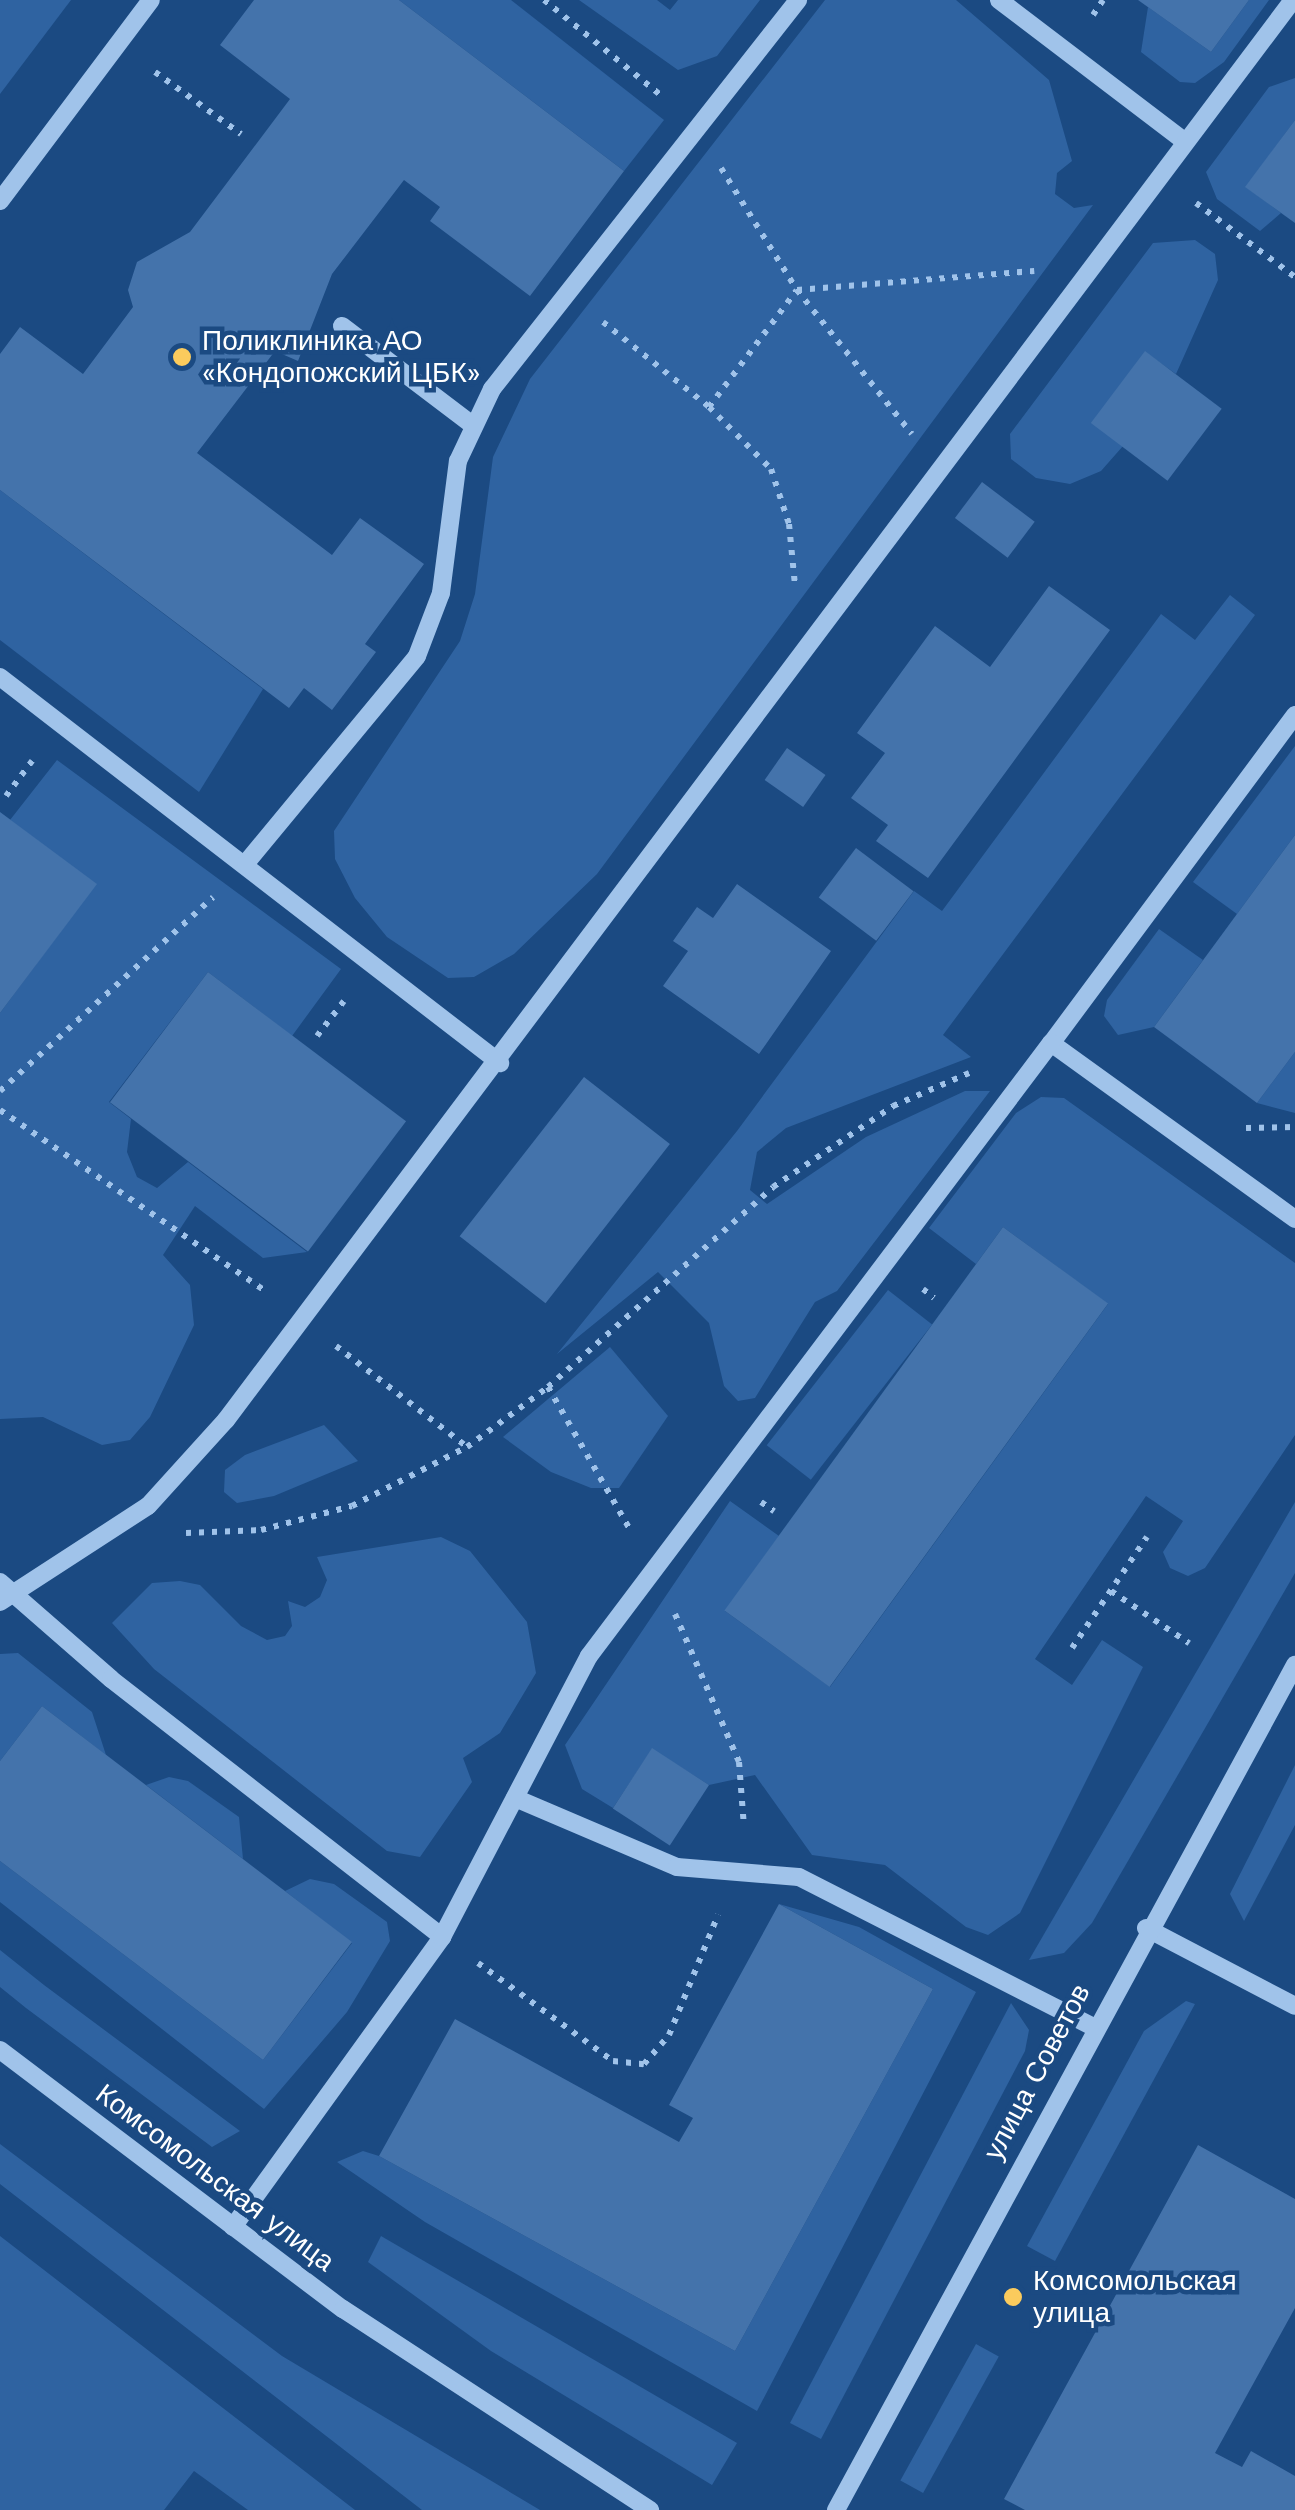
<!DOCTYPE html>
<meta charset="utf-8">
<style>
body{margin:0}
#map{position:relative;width:1295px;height:2510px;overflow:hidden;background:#1b4a82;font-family:"Work Sans",sans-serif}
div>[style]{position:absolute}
.green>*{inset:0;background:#2f63a1;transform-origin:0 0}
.building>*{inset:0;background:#4473ab;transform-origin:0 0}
.path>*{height:6px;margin-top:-3px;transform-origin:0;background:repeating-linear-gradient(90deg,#a0c3ea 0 5px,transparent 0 13px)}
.minor>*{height:18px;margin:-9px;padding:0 9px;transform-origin:9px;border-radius:9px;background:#a0c3ea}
.dots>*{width:28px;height:28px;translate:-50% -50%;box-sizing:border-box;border:5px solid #1b4a82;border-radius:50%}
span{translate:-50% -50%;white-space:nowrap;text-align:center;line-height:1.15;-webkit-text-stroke:9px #1b4a82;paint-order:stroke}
.poi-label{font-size:28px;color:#fff}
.left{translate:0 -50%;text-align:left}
.street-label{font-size:28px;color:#fff}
</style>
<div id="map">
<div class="green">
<div style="clip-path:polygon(0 0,71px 0,0 94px)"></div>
<div style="clip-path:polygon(399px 0,511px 0,664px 120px,624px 171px)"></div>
<div style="clip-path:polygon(579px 0,657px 0,670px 10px,678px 0,760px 0,717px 56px,678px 70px)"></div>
<div style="clip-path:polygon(825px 0,956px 0,1049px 80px,1072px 161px,1057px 173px,1055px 194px,1074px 208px,1093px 205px,597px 874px,514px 954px,474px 977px,448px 978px,387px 937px,355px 898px,335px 859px,334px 831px,460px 641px,475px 594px,493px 457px,530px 379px)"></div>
<div style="clip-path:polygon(1249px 0,1269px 0,1224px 62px,1195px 83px,1180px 82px,1141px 52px,1148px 7px,1211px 52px)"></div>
<div style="clip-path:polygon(1295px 78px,1295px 120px,1246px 187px,1281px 213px,1260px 231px,1217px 199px,1206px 172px,1269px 87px)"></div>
<div style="clip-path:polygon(1195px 240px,1215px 254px,1218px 280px,1176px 374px,1145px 352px,1093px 423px,1123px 446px,1101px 471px,1070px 484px,1036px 478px,1011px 459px,1010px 434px,1153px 243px)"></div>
<div style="clip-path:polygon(0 490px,263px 689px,199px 792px,0 640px)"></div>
<div style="clip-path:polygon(1230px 595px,1255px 615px,943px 1035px,971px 1057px,786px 1128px,757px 1152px,750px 1190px,767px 1204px,866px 1137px,965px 1091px,990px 1091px,837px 1291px,815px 1302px,755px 1398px,738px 1401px,724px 1386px,709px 1323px,658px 1272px,557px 1354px,737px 1131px,914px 891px,942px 911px,1161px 614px,1195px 640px)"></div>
<div style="clip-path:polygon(1295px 746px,1295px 835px,1237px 914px,1193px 882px)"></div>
<div style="clip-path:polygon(57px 760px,341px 969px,292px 1036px,208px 972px,109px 1102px,131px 1119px,127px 1152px,137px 1177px,157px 1188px,188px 1162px,307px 1252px,263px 1258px,195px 1206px,163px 1255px,190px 1285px,194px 1325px,150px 1417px,130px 1440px,102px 1445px,43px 1417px,0 1419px,0 1013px,96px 884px,10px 820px)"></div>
<div style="clip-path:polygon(1159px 929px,1203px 960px,1154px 1027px,1118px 1035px,1104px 1016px,1107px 1000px)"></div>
<div style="clip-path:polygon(1295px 1052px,1295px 1113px,1257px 1103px)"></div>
<div style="clip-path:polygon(1041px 1097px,1064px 1098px,1295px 1263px,1295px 1435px,1205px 1568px,1188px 1576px,1170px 1568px,1163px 1552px,1183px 1521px,1146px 1496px,1035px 1659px,1072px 1685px,1102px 1640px,1143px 1667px,1020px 1913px,988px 1935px,966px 1927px,885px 1865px,812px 1855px,755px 1775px,709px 1785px,652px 1749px,613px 1808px,582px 1789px,565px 1745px,730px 1501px,779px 1536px,725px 1611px,830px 1687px,1108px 1304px,1003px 1227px,976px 1264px,929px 1228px,1016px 1113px)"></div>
<div style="left:888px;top:1290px;width:56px;height:197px;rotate:38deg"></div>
<div style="clip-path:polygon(610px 1347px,668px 1416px,619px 1488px,591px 1488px,551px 1472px,503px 1437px)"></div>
<div style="clip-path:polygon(324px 1425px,358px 1461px,274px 1496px,237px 1503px,224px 1492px,225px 1470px,245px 1455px)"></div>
<div style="clip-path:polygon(1295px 1502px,1295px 1573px,1092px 1923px,1064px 1953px,1029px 1960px)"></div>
<div style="clip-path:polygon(441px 1537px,470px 1551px,527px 1622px,536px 1673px,500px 1733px,463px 1758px,472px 1782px,420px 1857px,387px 1851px,154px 1669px,112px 1623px,152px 1583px,180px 1581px,200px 1585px,241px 1626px,267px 1640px,285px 1636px,292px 1626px,288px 1601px,305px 1607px,320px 1597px,327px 1580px,317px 1557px)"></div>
<div style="clip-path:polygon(18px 1653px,92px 1712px,106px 1755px,42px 1706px,0 1761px,0 1654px)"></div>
<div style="clip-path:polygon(1295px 1765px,1295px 1825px,1244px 1921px,1230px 1894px)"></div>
<div style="clip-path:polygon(169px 1777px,188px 1781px,239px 1817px,243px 1859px,146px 1785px)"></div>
<div style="clip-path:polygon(0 1861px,263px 2060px,352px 1943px,285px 1891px,310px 1879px,334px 1884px,387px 1922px,390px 1941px,347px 2012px,264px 2109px,0 1902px)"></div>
<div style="clip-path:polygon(779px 1904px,859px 1927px,976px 1992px,757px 2411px,425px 2222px,337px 2162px,363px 2151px,379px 2156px,735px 2351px,933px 1989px)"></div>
<div style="clip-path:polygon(0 1950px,44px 1985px,240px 2131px,212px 2147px,26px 2008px,0 1987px)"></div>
<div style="clip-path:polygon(1186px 2001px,1195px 2004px,1055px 2261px,1027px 2246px,1144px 2031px)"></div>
<div style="clip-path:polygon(1011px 2003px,1029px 2030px,1025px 2051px,821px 2439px,790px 2423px)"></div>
<div style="clip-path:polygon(0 2144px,282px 2356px,540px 2510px,422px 2510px,0 2184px)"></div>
<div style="clip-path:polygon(0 2236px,355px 2510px,248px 2510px,194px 2471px,164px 2510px,0 2510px)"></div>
<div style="clip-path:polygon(381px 2236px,737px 2443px,712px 2485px,491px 2351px,368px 2262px)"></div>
<div style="left:976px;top:2344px;width:26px;height:156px;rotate:29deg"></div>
</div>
<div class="building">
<div style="clip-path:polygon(254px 0,399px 0,624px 171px,530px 296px,430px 221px,440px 207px,404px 180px,332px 274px,298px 361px,275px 351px,197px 453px,332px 555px,360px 518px,424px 564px,365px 644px,376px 652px,332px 710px,304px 688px,289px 708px,0 490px,0 354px,20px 327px,83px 374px,133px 307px,128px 290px,137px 262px,190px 232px,290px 99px,220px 45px)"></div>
<div style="clip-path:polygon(1138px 0,1249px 0,1211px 52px)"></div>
<div style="clip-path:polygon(1295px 120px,1295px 223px,1245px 187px)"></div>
<div style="left:1145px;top:351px;width:96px;height:90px;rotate:37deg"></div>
<div style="left:982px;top:482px;width:66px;height:45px;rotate:37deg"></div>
<div style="clip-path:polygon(1049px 586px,1110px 630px,928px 878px,876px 841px,888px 825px,851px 798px,885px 753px,857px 733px,935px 626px,990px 667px)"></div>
<div style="left:787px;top:748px;width:47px;height:39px;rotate:35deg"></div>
<div style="clip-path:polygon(0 812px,97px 884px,0 1013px)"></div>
<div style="clip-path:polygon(1295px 835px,1295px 1052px,1257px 1103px,1154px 1027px)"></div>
<div style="left:856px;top:848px;width:72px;height:62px;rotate:37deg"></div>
<div style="clip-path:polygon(737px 884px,831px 951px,759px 1054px,663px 986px,688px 951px,673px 941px,697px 907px,713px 918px)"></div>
<div style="left:208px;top:972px;width:248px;height:163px;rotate:37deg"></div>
<div style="left:584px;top:1077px;width:109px;height:202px;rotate:38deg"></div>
<div style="left:1003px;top:1227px;width:130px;height:474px;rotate:36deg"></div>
<div style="clip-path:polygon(42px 1706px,352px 1942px,263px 2060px,0 1861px,0 1761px)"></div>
<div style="left:652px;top:1748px;width:68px;height:72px;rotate:33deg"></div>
<div style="clip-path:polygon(779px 1904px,933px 1989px,735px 2351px,379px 2156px,455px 2019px,679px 2142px,693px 2118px,669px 2105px)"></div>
<div style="clip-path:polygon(1198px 2145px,1295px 2199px,1295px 2308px,1215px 2453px,1242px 2467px,1251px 2451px,1295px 2476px,1295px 2510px,1025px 2510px,1004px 2499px)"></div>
</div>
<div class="path">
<div style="left:544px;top:0;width:154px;rotate:39.2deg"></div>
<div style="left:1093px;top:15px;width:18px;rotate:-56deg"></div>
<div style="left:155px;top:72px;width:106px;rotate:35.8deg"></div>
<div style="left:721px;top:168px;width:144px;rotate:58.1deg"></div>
<div style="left:797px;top:290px;width:184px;rotate:51.4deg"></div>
<div style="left:1196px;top:203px;width:124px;rotate:36.8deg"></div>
<div style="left:603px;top:322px;width:136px;rotate:38.7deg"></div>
<div style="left:709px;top:407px;width:88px;rotate:45deg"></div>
<div style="left:771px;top:469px;width:58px;rotate:71.9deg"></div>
<div style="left:789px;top:524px;width:61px;rotate:84.4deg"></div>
<div style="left:709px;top:407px;width:146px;rotate:-53.1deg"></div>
<div style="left:797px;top:290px;width:238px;rotate:-4.6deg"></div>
<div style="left:6px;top:796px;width:44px;rotate:-53.4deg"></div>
<div style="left:317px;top:1036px;width:44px;rotate:-52.4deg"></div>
<div style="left:0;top:1091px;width:288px;rotate:-42.3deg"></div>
<div style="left:0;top:1110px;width:323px;rotate:34.3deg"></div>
<div style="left:1246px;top:1128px;width:49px;rotate:-1.2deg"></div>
<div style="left:923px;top:1289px;width:14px;rotate:39deg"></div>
<div style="left:336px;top:1346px;width:165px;rotate:37.6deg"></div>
<div style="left:548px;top:1387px;width:301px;rotate:-41.6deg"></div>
<div style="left:773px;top:1187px;width:145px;rotate:-34deg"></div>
<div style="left:893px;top:1106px;width:83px;rotate:-23.5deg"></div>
<div style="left:761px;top:1502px;width:16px;rotate:35deg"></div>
<div style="left:186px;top:1533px;width:75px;rotate:-2.3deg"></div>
<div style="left:261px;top:1530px;width:94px;rotate:-14.8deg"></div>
<div style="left:352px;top:1506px;width:129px;rotate:-27.2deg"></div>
<div style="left:467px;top:1447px;width:101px;rotate:-36.5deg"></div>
<div style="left:548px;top:1387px;width:163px;rotate:60.1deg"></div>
<div style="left:1111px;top:1591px;width:94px;rotate:33.7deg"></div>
<div style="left:675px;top:1614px;width:161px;rotate:66.6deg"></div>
<div style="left:739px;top:1762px;width:65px;rotate:85.6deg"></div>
<div style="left:1072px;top:1648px;width:134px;rotate:-56deg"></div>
<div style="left:478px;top:1963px;width:167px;rotate:36deg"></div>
<div style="left:613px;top:2061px;width:31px;rotate:6deg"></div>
<div style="left:644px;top:2064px;width:38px;rotate:-49deg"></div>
<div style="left:669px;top:2035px;width:130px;rotate:-67.8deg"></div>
</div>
<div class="minor">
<div style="left:999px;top:0;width:233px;rotate:37.3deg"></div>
<div style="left:0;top:201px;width:251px;rotate:-53.1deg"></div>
<div style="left:342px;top:326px;width:162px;rotate:37.2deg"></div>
<div style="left:0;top:677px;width:632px;rotate:37.67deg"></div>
<div style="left:1295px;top:715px;width:409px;rotate:126.6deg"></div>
<div style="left:1051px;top:1043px;width:301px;rotate:35.8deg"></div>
<div style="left:246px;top:863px;width:268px;rotate:-50.4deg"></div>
<div style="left:417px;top:656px;width:67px;rotate:-69.1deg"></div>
<div style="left:441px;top:593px;width:133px;rotate:-82.7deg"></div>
<div style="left:458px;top:461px;width:80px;rotate:-64.7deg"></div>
<div style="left:492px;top:389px;width:495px;rotate:-51.8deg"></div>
<div style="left:0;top:1582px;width:147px;rotate:41.1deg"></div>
<div style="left:111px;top:1679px;width:420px;rotate:37.9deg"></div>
<div style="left:0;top:1602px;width:176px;rotate:-33deg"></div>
<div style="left:148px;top:1506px;width:116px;rotate:-47.8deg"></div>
<div style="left:226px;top:1420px;width:1776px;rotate:-53.08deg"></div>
<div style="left:515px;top:1798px;width:176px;rotate:23.1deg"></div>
<div style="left:677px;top:1867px;width:122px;rotate:4.7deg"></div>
<div style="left:799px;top:1877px;width:330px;rotate:27deg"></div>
<div style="left:1146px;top:1928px;width:168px;rotate:27.6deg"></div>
<div style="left:0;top:2050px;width:430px;rotate:37.1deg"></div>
<div style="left:343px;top:2309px;width:367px;rotate:33.2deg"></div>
<div style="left:233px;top:2227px;width:357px;rotate:-54.2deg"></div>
<div style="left:442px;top:1937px;width:317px;rotate:-62.4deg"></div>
<div style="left:589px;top:1656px;width:768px;rotate:-53deg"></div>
<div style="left:836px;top:2510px;width:962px;rotate:-61.49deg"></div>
</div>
<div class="dots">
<div style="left:182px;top:357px;background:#fbcb5d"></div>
<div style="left:1013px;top:2297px;background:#fbcb5d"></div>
</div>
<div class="poi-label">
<span class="left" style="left:202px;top:357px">Поликлиника АО<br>«Кондопожский ЦБК»</span>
<span class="left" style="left:1033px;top:2297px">Комсомольская<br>улица</span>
</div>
<div class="street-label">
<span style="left:1037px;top:2072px;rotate:-62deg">улица Советов</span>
<span style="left:215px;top:2178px;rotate:37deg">Комсомольская улица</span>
</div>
</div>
